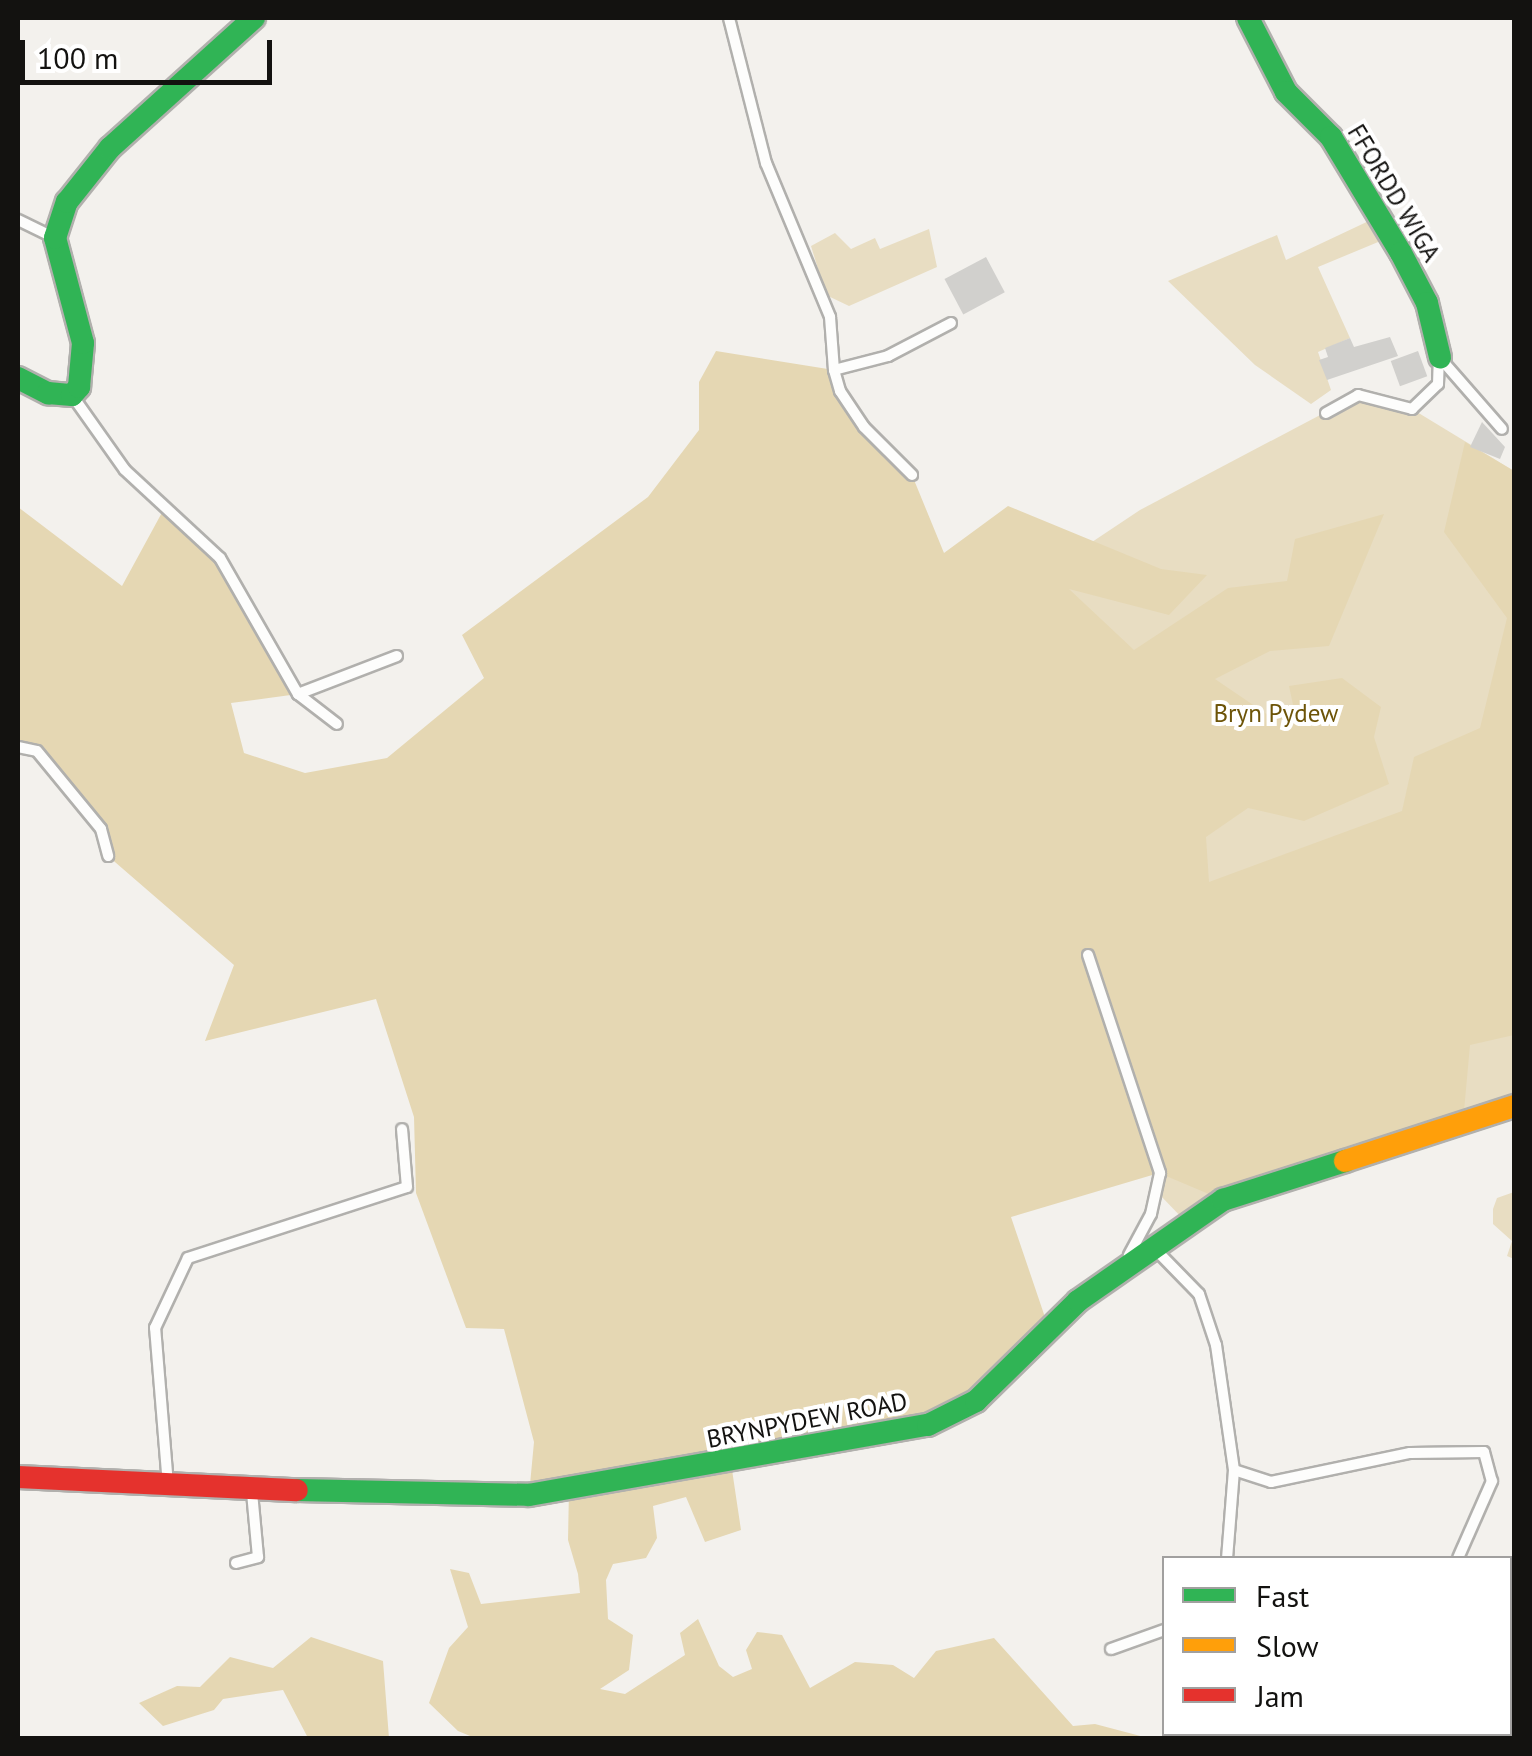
<!DOCTYPE html>
<style>
body{margin:0}
#map{position:relative;width:1532px;height:1756px;overflow:hidden;background:#f3f1ed;font-family:"PT Sans",sans-serif}
div>[style]{position:absolute}
.green>*{inset:0;background:#e8ddc2}
.forest>*{inset:0;background:#e5d7b3}
.building>*{inset:0;background:#d1d0cd;transform-origin:0 0}
.roads{filter:drop-shadow(2px 0 #b1b0ad) drop-shadow(-2px 0 #b1b0ad) drop-shadow(0 2px #b1b0ad) drop-shadow(0 -2px #b1b0ad)}
.lane>*{height:10px;margin:-5px;padding:0 5px;transform-origin:5px;border-radius:5px;background:#fdfdfc}
.fast>*{height:22px;margin:-11px;padding:0 11px;transform-origin:11px;border-radius:11px;background:#30b455}
.slow>*{height:22px;margin:-11px;padding:0 11px;transform-origin:11px;border-radius:11px;background:#ff9f0a}
.jam>*{height:22px;margin:-11px;padding:0 11px;transform-origin:11px;border-radius:11px;background:#e5322d}
span{translate:-50% -50%;white-space:nowrap;text-align:center;line-height:1.15;-webkit-text-stroke:8px #fff;paint-order:stroke}
.street-label{font-size:25px;color:#131210}
.park-label{font-size:25px;color:#6d5408}
.frame{position:absolute;inset:0;border:20px solid #131210;pointer-events:none}
.legend{position:absolute;left:1162px;top:1556px;width:350px;height:180px;box-sizing:border-box;background:#fff;border:2px solid #a1a09f;margin:0;padding:12px 18px;list-style:none;font-size:30px;color:#131210}
.legend li{display:flex;align-items:center;gap:20px;height:50px}
.legend b{width:50px;border:2px solid #a1a09f}
.scale{position:absolute;left:20px;top:40px;width:252px;height:45px;box-sizing:border-box;border:5px solid #131210;border-top:0;padding-left:12px;font-size:30px;line-height:35px;white-space:nowrap;color:#131210;-webkit-text-stroke:8px #fff;paint-order:stroke}
</style>
<div id="map">
<div class="green">
<div style="clip-path:polygon(1373px 219px,1383px 240px,1318px 267px,1350px 338px,1318px 352px,1331px 390px,1311px 404px,1255px 365px,1168px 281px,1277px 235px,1286px 260px)"></div>
<div style="clip-path:polygon(929px 229px,937px 267px,849px 306px,826px 295px,811px 246px,835px 233px,851px 249px,875px 238px,880px 249px)"></div>
<div style="clip-path:polygon(1358px 395px,1412px 409px,1514px 471px,1514px 1106px,1187px 1223px,1158px 1193px,1067px 588px,1092px 542px,1140px 510px)"></div>
<div style="clip-path:polygon(1514px 1192px,1514px 1259px,1507px 1256px,1512px 1241px,1493px 1224px,1493px 1209px,1497px 1198px)"></div>
</div>
<div class="forest">
<div style="clip-path:polygon(716px 351px,834px 370px,864px 427px,912px 475px,944px 553px,1008px 506px,1161px 569px,1207px 575px,1169px 615px,1069px 589px,1134px 650px,1228px 588px,1287px 581px,1295px 539px,1384px 514px,1329px 646px,1270px 651px,1215px 679px,1274px 719px,1295px 714px,1289px 686px,1342px 678px,1381px 707px,1374px 737px,1389px 784px,1304px 821px,1248px 808px,1206px 837px,1209px 882px,1402px 811px,1414px 757px,1480px 728px,1507px 618px,1444px 532px,1465px 442px,1514px 471px,1514px 1035px,1470px 1045px,1463px 1122px,1223px 1200px,1159px 1173px,1011px 1217px,1049px 1329px,976px 1401px,731px 1463px,741px 1530px,705px 1542px,686px 1497px,653px 1506px,657px 1538px,646px 1558px,613px 1564px,606px 1580px,608px 1619px,633px 1635px,629px 1670px,600px 1689px,625px 1694px,685px 1655px,680px 1633px,698px 1619px,719px 1666px,733px 1677px,752px 1669px,746px 1650px,757px 1632px,782px 1635px,810px 1688px,855px 1662px,893px 1665px,914px 1678px,936px 1651px,994px 1638px,1073px 1726px,1095px 1724px,1148px 1738px,475px 1738px,458px 1731px,429px 1703px,449px 1648px,468px 1627px,450px 1569px,469px 1573px,481px 1604px,580px 1593px,578px 1574px,568px 1540px,569px 1489px,529px 1495px,534px 1442px,504px 1329px,466px 1328px,416px 1193px,414px 1117px,376px 999px,205px 1041px,234px 965px,108px 856px,101px 829px,37px 752px,18px 750px,18px 507px,122px 586px,165px 507px,220px 559px,298px 694px,231px 703px,244px 753px,305px 773px,387px 758px,484px 678px,462px 635px,648px 497px,699px 430px,699px 382px)"></div>
<div style="clip-path:polygon(311px 1637px,383px 1661px,389px 1738px,308px 1738px,283px 1690px,223px 1699px,214px 1710px,163px 1726px,139px 1703px,177px 1686px,200px 1687px,230px 1657px,273px 1668px)"></div>
</div>
<div class="building">
<div style="left:986px;top:257px;width:40px;height:47px;rotate:62deg"></div>
<div style="clip-path:polygon(1390px 337px,1398px 356px,1327px 380px,1319px 360px,1328px 357px,1325px 348px,1350px 338px,1354px 347px)"></div>
<div style="left:1418px;top:351px;width:27px;height:29px;rotate:70deg"></div>
<div style="clip-path:polygon(1482px 422px,1505px 447px,1500px 459px,1470px 447px)"></div>
</div>
<div class="roads">
<div class="lane">
<div style="left:729px;top:18px;width:150px;rotate:75.7deg"></div>
<div style="left:766px;top:163px;width:167px;rotate:67.4deg"></div>
<div style="left:830px;top:317px;width:53px;rotate:85.7deg"></div>
<div style="left:834px;top:370px;width:56px;rotate:-14.5deg"></div>
<div style="left:888px;top:356px;width:71px;rotate:-27.6deg"></div>
<div style="left:18px;top:220px;width:39px;rotate:26deg"></div>
<div style="left:1440px;top:358px;width:94px;rotate:48.9deg"></div>
<div style="left:834px;top:370px;width:22px;rotate:74deg"></div>
<div style="left:840px;top:391px;width:43px;rotate:56.3deg"></div>
<div style="left:864px;top:427px;width:68px;rotate:45deg"></div>
<div style="left:74px;top:398px;width:88px;rotate:54.7deg"></div>
<div style="left:125px;top:470px;width:129px;rotate:42.8deg"></div>
<div style="left:220px;top:558px;width:157px;rotate:60.2deg"></div>
<div style="left:298px;top:694px;width:49px;rotate:37.6deg"></div>
<div style="left:1326px;top:413px;width:37px;rotate:-29deg"></div>
<div style="left:1358px;top:395px;width:56px;rotate:14.5deg"></div>
<div style="left:1412px;top:409px;width:36px;rotate:-44deg"></div>
<div style="left:1438px;top:384px;width:25px;rotate:-88deg"></div>
<div style="left:298px;top:694px;width:106px;rotate:-21deg"></div>
<div style="left:18px;top:747px;width:19px;rotate:12deg"></div>
<div style="left:37px;top:751px;width:101px;rotate:50.6deg"></div>
<div style="left:101px;top:829px;width:28px;rotate:75deg"></div>
<div style="left:1088px;top:955px;width:230px;rotate:71.7deg"></div>
<div style="left:1160px;top:1173px;width:42px;rotate:102.4deg"></div>
<div style="left:1151px;top:1214px;width:47px;rotate:118.2deg"></div>
<div style="left:1157px;top:1251px;width:60px;rotate:45.7deg"></div>
<div style="left:1199px;top:1294px;width:54px;rotate:71.6deg"></div>
<div style="left:1216px;top:1345px;width:126px;rotate:81.8deg"></div>
<div style="left:1234px;top:1470px;width:88px;rotate:94.5deg"></div>
<div style="left:1234px;top:1470px;width:39px;rotate:18deg"></div>
<div style="left:1271px;top:1482px;width:142px;rotate:-11.8deg"></div>
<div style="left:1410px;top:1453px;width:74px;rotate:-0.8deg"></div>
<div style="left:1484px;top:1452px;width:30px;rotate:75deg"></div>
<div style="left:1492px;top:1481px;width:84px;rotate:113.8deg"></div>
<div style="left:168px;top:1485px;width:158px;rotate:-94.7deg"></div>
<div style="left:155px;top:1328px;width:77px;rotate:-64.8deg"></div>
<div style="left:188px;top:1258px;width:230px;rotate:-18deg"></div>
<div style="left:407px;top:1187px;width:58px;rotate:-94.9deg"></div>
<div style="left:236px;top:1563px;width:23px;rotate:-15deg"></div>
<div style="left:258px;top:1557px;width:65px;rotate:-95.3deg"></div>
<div style="left:1111px;top:1649px;width:56px;rotate:-19.7deg"></div>
</div>
<div class="fast">
<div style="left:1248px;top:18px;width:83px;rotate:62.8deg"></div>
<div style="left:1286px;top:92px;width:64px;rotate:45deg"></div>
<div style="left:1331px;top:137px;width:135px;rotate:58.9deg"></div>
<div style="left:1401px;top:253px;width:56px;rotate:62.5deg"></div>
<div style="left:1427px;top:303px;width:56px;rotate:76.5deg"></div>
<div style="left:18px;top:378px;width:34px;rotate:27deg"></div>
<div style="left:48px;top:393px;width:24px;rotate:5deg"></div>
<div style="left:72px;top:395px;width:11px;rotate:-49deg"></div>
<div style="left:79px;top:387px;width:44px;rotate:-84.8deg"></div>
<div style="left:83px;top:343px;width:109px;rotate:-104.9deg"></div>
<div style="left:55px;top:238px;width:38px;rotate:-72deg"></div>
<div style="left:67px;top:202px;width:69px;rotate:-51.5deg"></div>
<div style="left:110px;top:148px;width:194px;rotate:-42.1deg"></div>
<div style="left:297px;top:1490px;width:232px;rotate:1.2deg"></div>
<div style="left:529px;top:1495px;width:405px;rotate:-10deg"></div>
<div style="left:928px;top:1425px;width:54px;rotate:-26.6deg"></div>
<div style="left:976px;top:1401px;width:143px;rotate:-44.4deg"></div>
<div style="left:1078px;top:1301px;width:177px;rotate:-34.9deg"></div>
<div style="left:1223px;top:1200px;width:128px;rotate:-17.7deg"></div>
</div>
<div class="slow">
<div style="left:1345px;top:1161px;width:178px;rotate:-18deg"></div>
</div>
<div class="jam">
<div style="left:18px;top:1477px;width:279px;rotate:2.7deg"></div>
</div>
</div>
<div class="street-label">
<span style="left:1394px;top:193px;rotate:59deg">FFORDD WIGA</span>
<span style="left:807px;top:1420px;rotate:-11deg">BRYNPYDEW ROAD</span>
</div>
<div class="park-label">
<span style="left:1276px;top:713px">Bryn Pydew</span>
</div>
<div class="frame"></div>
<ul class="legend">
<li><b style="height:12px;background:#30b455"></b>Fast</li>
<li><b style="height:12px;background:#ff9f0a"></b>Slow</li>
<li><b style="height:12px;background:#e5322d"></b>Jam</li>
</ul>
<div class="scale">100 m</div>
</div>
